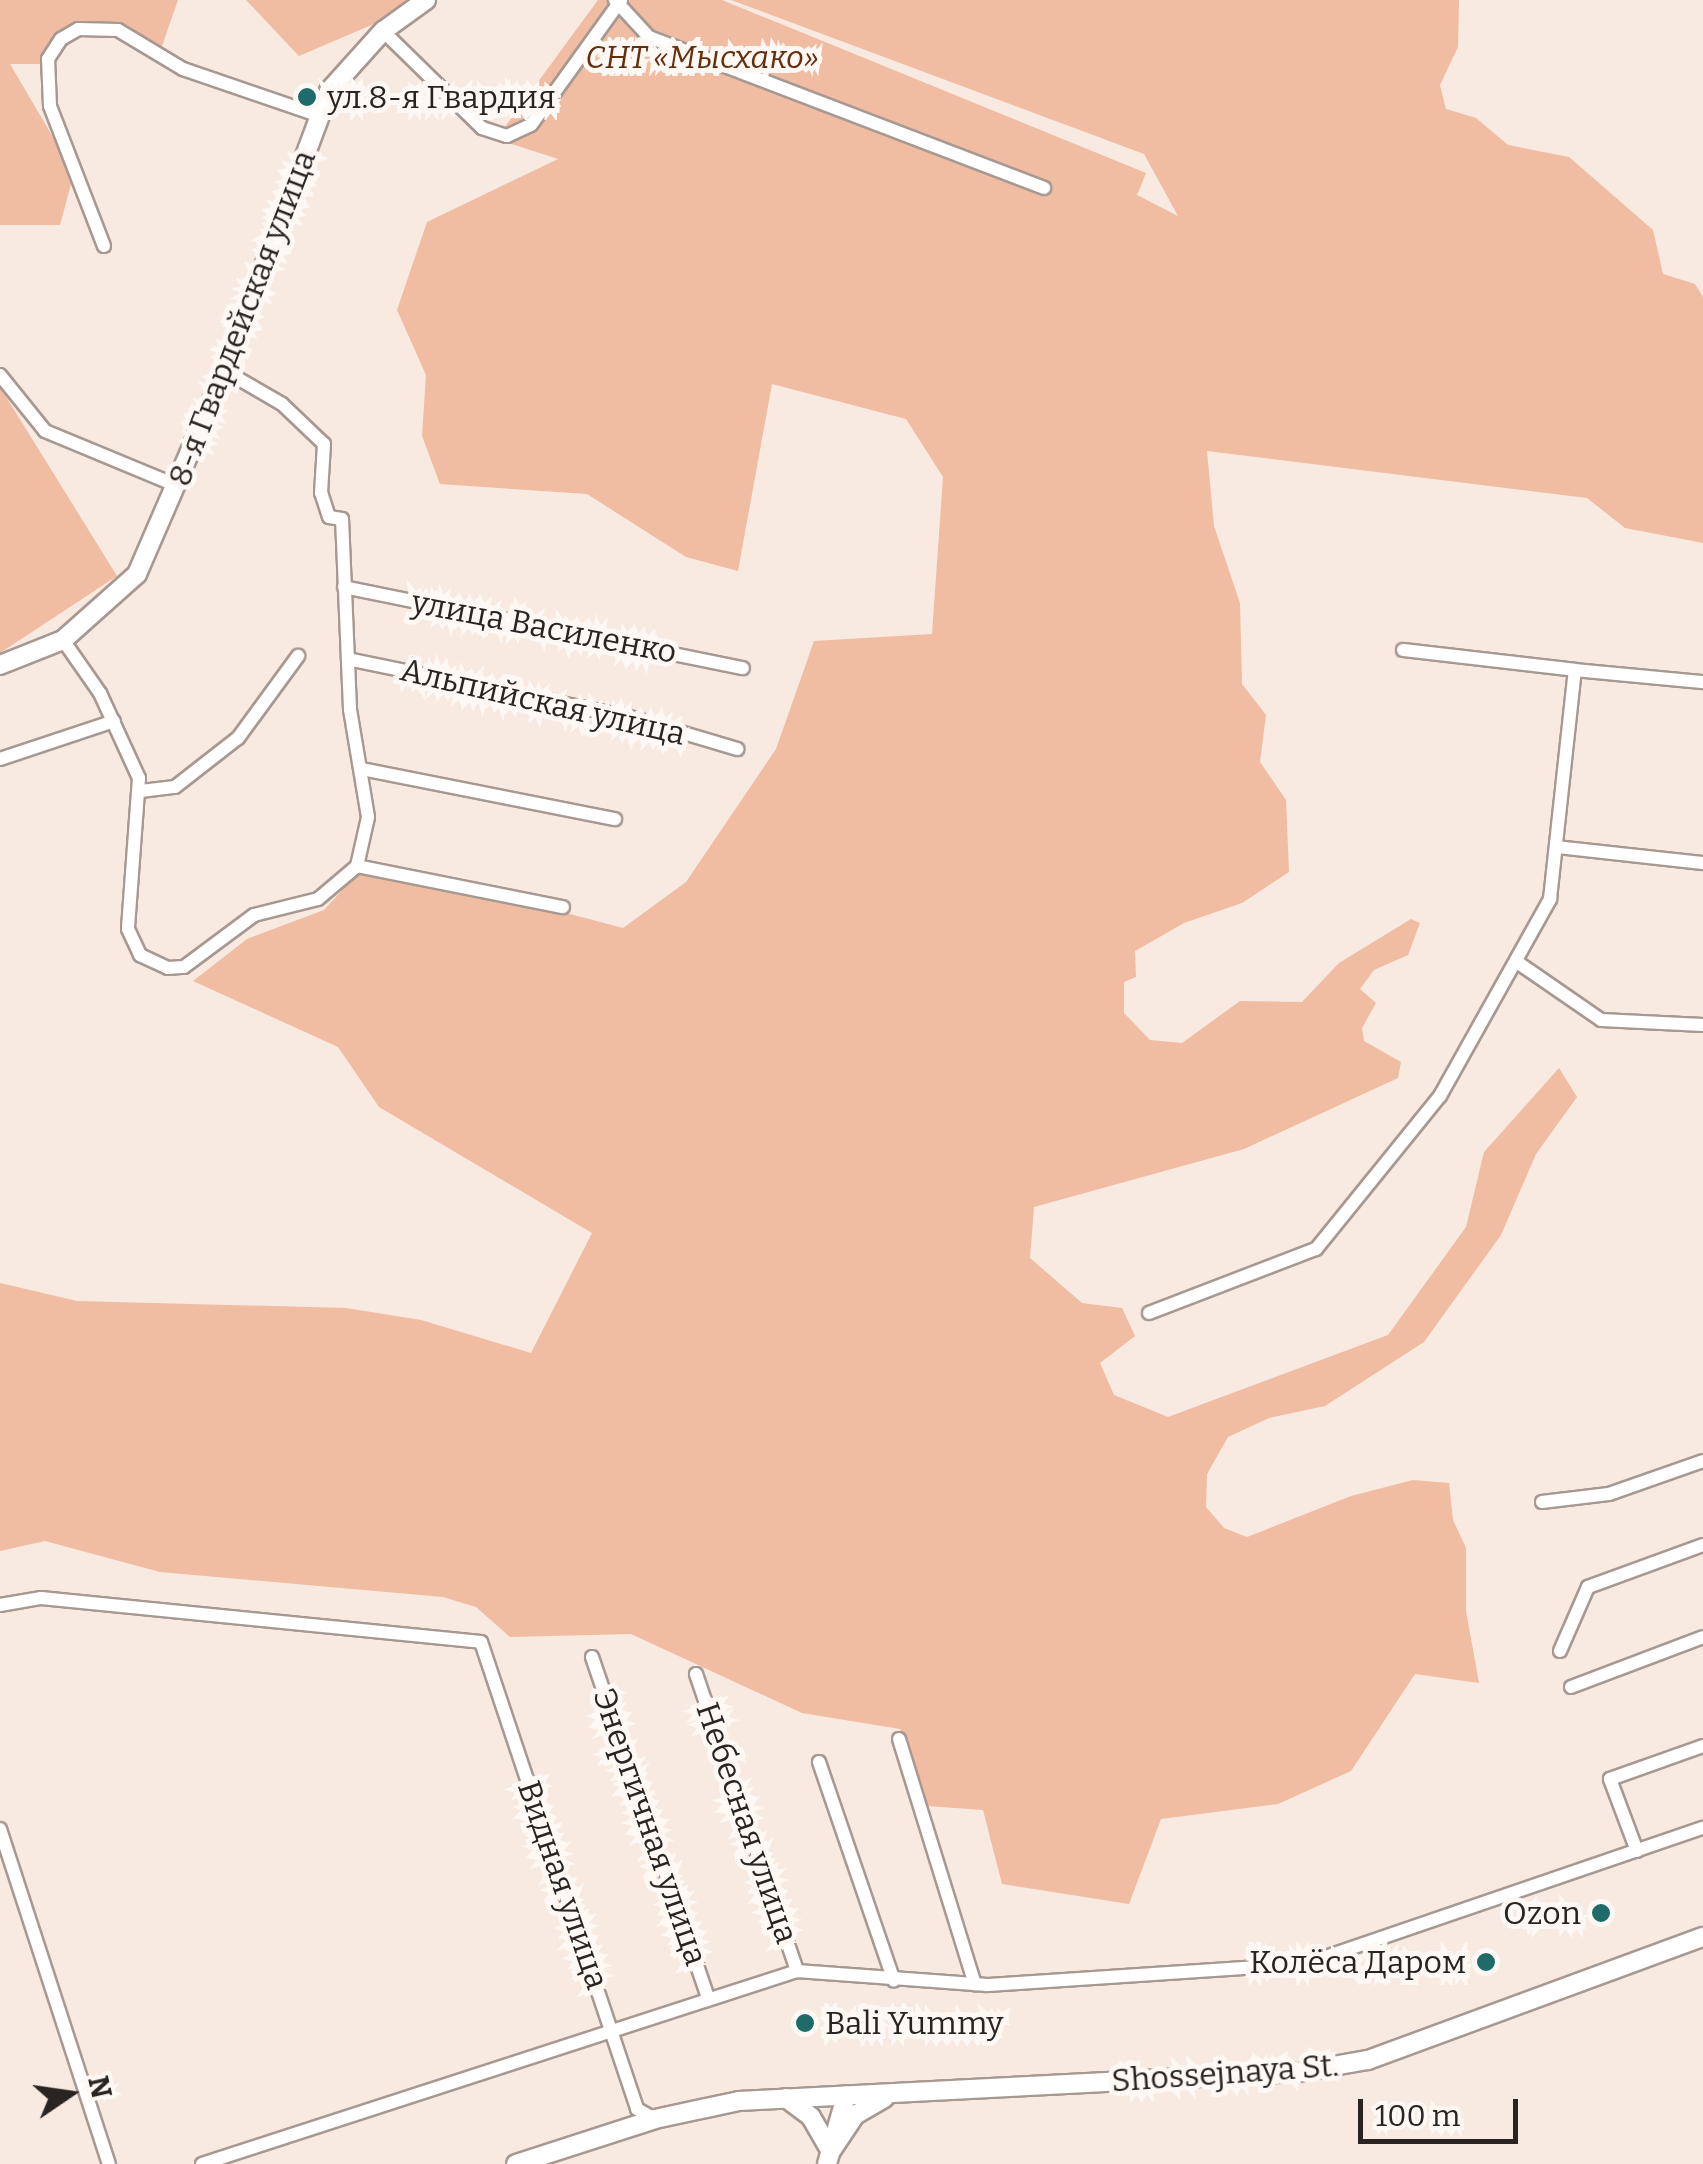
<!DOCTYPE html>
<meta charset="utf-8">
<style>
body{margin:0}
#map{position:relative;width:1703px;height:2164px;overflow:hidden;background:#f8e9e1;font-family:Bitter,serif}
div>[style]{position:absolute}
.green>*{inset:0;background:#f0bca2}
.roads{filter:drop-shadow(2px 0 #a79992) drop-shadow(-2px 0 #a79992) drop-shadow(0 2px #a79992) drop-shadow(0 -2px #a79992)}
.street>*{height:12px;margin:-6px;padding:0 6px;transform-origin:6px;border-radius:6px;background:#fff}
.secondary>*{height:18px;margin:-9px;padding:0 9px;transform-origin:9px;border-radius:9px;background:#fff}
.dots>*{width:28px;height:28px;translate:-50% -50%;box-sizing:border-box;border:5px solid #fef8f5;border-radius:50%}
span{translate:-50% -50%;white-space:nowrap;text-align:center;line-height:1.15;-webkit-text-stroke:10px #fef8f5;paint-order:stroke}
.park-label{font-size:32px;color:#652f0e;font-style:italic}
.poi-label{font-size:32px;color:#292421}
.left{translate:0 -50%;text-align:left}
.right{translate:-100% -50%;text-align:right}
.street-label{font-size:32px;color:#292421}
.north{position:absolute;left:20px;top:2044px;width:100px;height:100px;-webkit-text-stroke:8px #fef8f5;paint-order:stroke;rotate:77deg;font-size:28px;font-weight:700;line-height:40px;text-align:center;color:#292421}
.north::after{content:'';display:block;margin:auto;width:35px;height:45px;background:#292421;clip-path:polygon(50% 0,100% 100%,50% 72%,0 100%)}
.scale{position:absolute;left:1358px;top:2099px;width:160px;height:45px;box-sizing:border-box;border:5px solid #292421;border-top:0;padding-left:12px;font-size:30px;line-height:35px;white-space:nowrap;color:#292421;-webkit-text-stroke:8px #fef8f5;paint-order:stroke}
</style>
<div id="map">
<div class="green">
<div style="clip-path:polygon(0 0,178px 0,161px 49px,94px 22px,55px 39px,42px 64px,10px 64px,74px 173px,60px 225px,0 225px)"></div>
<div style="clip-path:polygon(246px 0,406px 0,376px 23px,299px 56px)"></div>
<div style="clip-path:polygon(598px 0,722px 0,1146px 173px,1137px 195px,1178px 216px,1144px 154px,731px 0,1459px 0,1458px 47px,1440px 85px,1446px 109px,1476px 118px,1508px 145px,1569px 157px,1653px 230px,1663px 274px,1695px 284px,1703px 297px,1703px 543px,1625px 528px,1587px 498px,1207px 451px,1214px 526px,1240px 603px,1242px 684px,1266px 715px,1260px 762px,1286px 800px,1289px 872px,1242px 903px,1184px 923px,1135px 951px,1136px 977px,1124px 982px,1124px 1013px,1150px 1040px,1182px 1043px,1240px 1001px,1302px 1002px,1339px 963px,1411px 919px,1420px 923px,1408px 955px,1374px 970px,1360px 989px,1376px 1003px,1362px 1028px,1364px 1041px,1401px 1062px,1398px 1078px,1244px 1149px,1034px 1207px,1030px 1258px,1082px 1303px,1122px 1308px,1135px 1336px,1100px 1363px,1114px 1395px,1168px 1417px,1388px 1335px,1466px 1227px,1484px 1152px,1559px 1068px,1577px 1097px,1536px 1154px,1501px 1235px,1424px 1342px,1325px 1406px,1269px 1418px,1228px 1437px,1207px 1474px,1206px 1507px,1224px 1528px,1247px 1537px,1351px 1496px,1413px 1480px,1449px 1483px,1453px 1520px,1466px 1548px,1466px 1611px,1479px 1683px,1415px 1674px,1351px 1771px,1278px 1804px,1161px 1819px,1129px 1904px,1002px 1884px,983px 1810px,928px 1806px,900px 1729px,802px 1713px,631px 1634px,510px 1637px,476px 1607px,443px 1597px,160px 1572px,45px 1541px,0 1551px,0 1283px,77px 1301px,346px 1308px,421px 1320px,531px 1353px,592px 1233px,379px 1107px,338px 1047px,193px 981px,247px 939px,324px 910px,369px 861px,623px 928px,686px 882px,776px 749px,814px 641px,932px 634px,943px 477px,906px 419px,772px 384px,738px 571px,686px 557px,587px 494px,440px 484px,422px 436px,426px 375px,397px 310px,427px 222px,558px 159px,496px 139px)"></div>
<div style="clip-path:polygon(0 387px,117px 576px,0 653px)"></div>
</div>
<div class="roads">
<div class="street">
<div style="left:615px;top:0;width:50px;rotate:47.4deg"></div>
<div style="left:649px;top:37px;width:423px;rotate:20.9deg"></div>
<div style="left:383px;top:31px;width:139px;rotate:44.4deg"></div>
<div style="left:482px;top:128px;width:26px;rotate:18deg"></div>
<div style="left:507px;top:136px;width:26px;rotate:-25deg"></div>
<div style="left:531px;top:125px;width:154px;rotate:-54.2deg"></div>
<div style="left:104px;top:246px;width:150px;rotate:-111.1deg"></div>
<div style="left:50px;top:106px;width:47px;rotate:-92.4deg"></div>
<div style="left:48px;top:59px;width:24px;rotate:-57deg"></div>
<div style="left:61px;top:39px;width:20px;rotate:-30deg"></div>
<div style="left:78px;top:29px;width:40px;rotate:1.4deg"></div>
<div style="left:118px;top:30px;width:76px;rotate:31deg"></div>
<div style="left:183px;top:69px;width:145px;rotate:18.9deg"></div>
<div style="left:0;top:375px;width:72px;rotate:51.2deg"></div>
<div style="left:45px;top:431px;width:144px;rotate:22.5deg"></div>
<div style="left:344px;top:587px;width:407px;rotate:11.5deg"></div>
<div style="left:63px;top:640px;width:65px;rotate:55.1deg"></div>
<div style="left:100px;top:693px;width:94px;rotate:65.4deg"></div>
<div style="left:139px;top:778px;width:151px;rotate:94.2deg"></div>
<div style="left:128px;top:929px;width:29px;rotate:65deg"></div>
<div style="left:140px;top:955px;width:31px;rotate:25deg"></div>
<div style="left:168px;top:968px;width:16px;rotate:-4deg"></div>
<div style="left:184px;top:967px;width:87px;rotate:-36.6deg"></div>
<div style="left:254px;top:915px;width:66px;rotate:-14deg"></div>
<div style="left:318px;top:899px;width:51px;rotate:-40.2deg"></div>
<div style="left:357px;top:866px;width:50px;rotate:-77.3deg"></div>
<div style="left:368px;top:817px;width:109px;rotate:-99.5deg"></div>
<div style="left:350px;top:709px;width:190px;rotate:-92.4deg"></div>
<div style="left:342px;top:519px;width:13px;rotate:-171deg"></div>
<div style="left:329px;top:517px;width:25px;rotate:-108deg"></div>
<div style="left:321px;top:493px;width:49px;rotate:-86.5deg"></div>
<div style="left:324px;top:444px;width:58px;rotate:-136.4deg"></div>
<div style="left:282px;top:404px;width:66px;rotate:-149.9deg"></div>
<div style="left:1403px;top:650px;width:173px;rotate:6.6deg"></div>
<div style="left:348px;top:659px;width:291px;rotate:11.7deg"></div>
<div style="left:633px;top:718px;width:109px;rotate:16.6deg"></div>
<div style="left:0;top:759px;width:120px;rotate:-18.4deg"></div>
<div style="left:362px;top:769px;width:258px;rotate:11.2deg"></div>
<div style="left:141px;top:791px;width:34px;rotate:-7deg"></div>
<div style="left:175px;top:787px;width:80px;rotate:-37.9deg"></div>
<div style="left:238px;top:738px;width:102px;rotate:-53.8deg"></div>
<div style="left:1557px;top:847px;width:147px;rotate:6.3deg"></div>
<div style="left:357px;top:866px;width:210px;rotate:11.3deg"></div>
<div style="left:1517px;top:962px;width:102px;rotate:34.6deg"></div>
<div style="left:1601px;top:1020px;width:102px;rotate:2.8deg"></div>
<div style="left:1149px;top:1313px;width:179px;rotate:-21deg"></div>
<div style="left:1316px;top:1249px;width:197px;rotate:-51deg"></div>
<div style="left:1440px;top:1096px;width:226px;rotate:-60.8deg"></div>
<div style="left:1550px;top:899px;width:230px;rotate:-83.8deg"></div>
<div style="left:1575px;top:670px;width:129px;rotate:5.4deg"></div>
<div style="left:1542px;top:1502px;width:67px;rotate:-6.8deg"></div>
<div style="left:1609px;top:1494px;width:100px;rotate:-19.3deg"></div>
<div style="left:0;top:1605px;width:42px;rotate:-9.7deg"></div>
<div style="left:41px;top:1598px;width:442px;rotate:5.7deg"></div>
<div style="left:481px;top:1642px;width:492px;rotate:71.5deg"></div>
<div style="left:637px;top:2109px;width:21px;rotate:29deg"></div>
<div style="left:1560px;top:1651px;width:70px;rotate:-66.4deg"></div>
<div style="left:1588px;top:1587px;width:122px;rotate:-20.1deg"></div>
<div style="left:592px;top:1657px;width:360px;rotate:71.2deg"></div>
<div style="left:696px;top:1674px;width:314px;rotate:71.2deg"></div>
<div style="left:1571px;top:1687px;width:141px;rotate:-20.7deg"></div>
<div style="left:899px;top:1739px;width:257px;rotate:72.8deg"></div>
<div style="left:819px;top:1762px;width:231px;rotate:71.1deg"></div>
<div style="left:0;top:1829px;width:352px;rotate:72deg"></div>
<div style="left:1637px;top:1851px;width:77px;rotate:-110.6deg"></div>
<div style="left:1610px;top:1779px;width:99px;rotate:-19.5deg"></div>
<div style="left:202px;top:2164px;width:626px;rotate:-17.97deg"></div>
<div style="left:797px;top:1971px;width:191px;rotate:4.2deg"></div>
<div style="left:987px;top:1985px;width:319px;rotate:-3.8deg"></div>
<div style="left:1305px;top:1964px;width:421px;rotate:-18.9deg"></div>
</div>
<div class="secondary">
<div style="left:0;top:665px;width:68px;rotate:-21.6deg"></div>
<div style="left:63px;top:640px;width:99px;rotate:-41.7deg"></div>
<div style="left:137px;top:574px;width:221px;rotate:-66.6deg"></div>
<div style="left:225px;top:371px;width:299px;rotate:-69.6deg"></div>
<div style="left:329px;top:91px;width:81px;rotate:-48deg"></div>
<div style="left:383px;top:31px;width:53px;rotate:-35.8deg"></div>
<div style="left:786px;top:2098px;width:31px;rotate:37deg"></div>
<div style="left:811px;top:2117px;width:39px;rotate:60deg"></div>
<div style="left:831px;top:2151px;width:43px;rotate:-56.3deg"></div>
<div style="left:855px;top:2115px;width:34px;rotate:-30deg"></div>
<div style="left:516px;top:2164px;width:146px;rotate:-17.9deg"></div>
<div style="left:655px;top:2119px;width:86px;rotate:-12.1deg"></div>
<div style="left:739px;top:2101px;width:561px;rotate:-2.96deg"></div>
<div style="left:1299px;top:2072px;width:70px;rotate:-9.9deg"></div>
<div style="left:1368px;top:2060px;width:357px;rotate:-20.2deg"></div>
<div style="left:827px;top:2164px;width:71px;rotate:-74.4deg"></div>
</div>
</div>
<div class="dots">
<div style="left:307px;top:97px;background:#1e6b6a"></div>
<div style="left:1601px;top:1913px;background:#1e6b6a"></div>
<div style="left:1486px;top:1962px;background:#1e6b6a"></div>
<div style="left:805px;top:2023px;background:#1e6b6a"></div>
</div>
<div class="park-label">
<span style="left:702px;top:57px">СНТ «Мысхако»</span>
</div>
<div class="poi-label">
<span class="left" style="left:327px;top:97px">ул.8-я Гвардия</span>
<span class="right" style="left:1581px;top:1913px">Ozon</span>
<span class="right" style="left:1466px;top:1962px">Колёса Даром</span>
<span class="left" style="left:825px;top:2023px">Bali Yummy</span>
</div>
<div class="street-label">
<span style="left:242px;top:318px;rotate:-69deg">8-я Гвардейская улица</span>
<span style="left:544px;top:627px;rotate:11deg">улица Василенко</span>
<span style="left:543px;top:702px;rotate:13deg">Альпийская улица</span>
<span style="left:747px;top:1823px;rotate:71deg">Небесная улица</span>
<span style="left:650px;top:1827px;rotate:71deg">Энергичная улица</span>
<span style="left:563px;top:1885px;rotate:71deg">Видная улица</span>
<span style="left:1225px;top:2073px;rotate:-4deg">Shossejnaya St.</span>
</div>
<div class="north">N</div>
<div class="scale">100 m</div>
</div>
